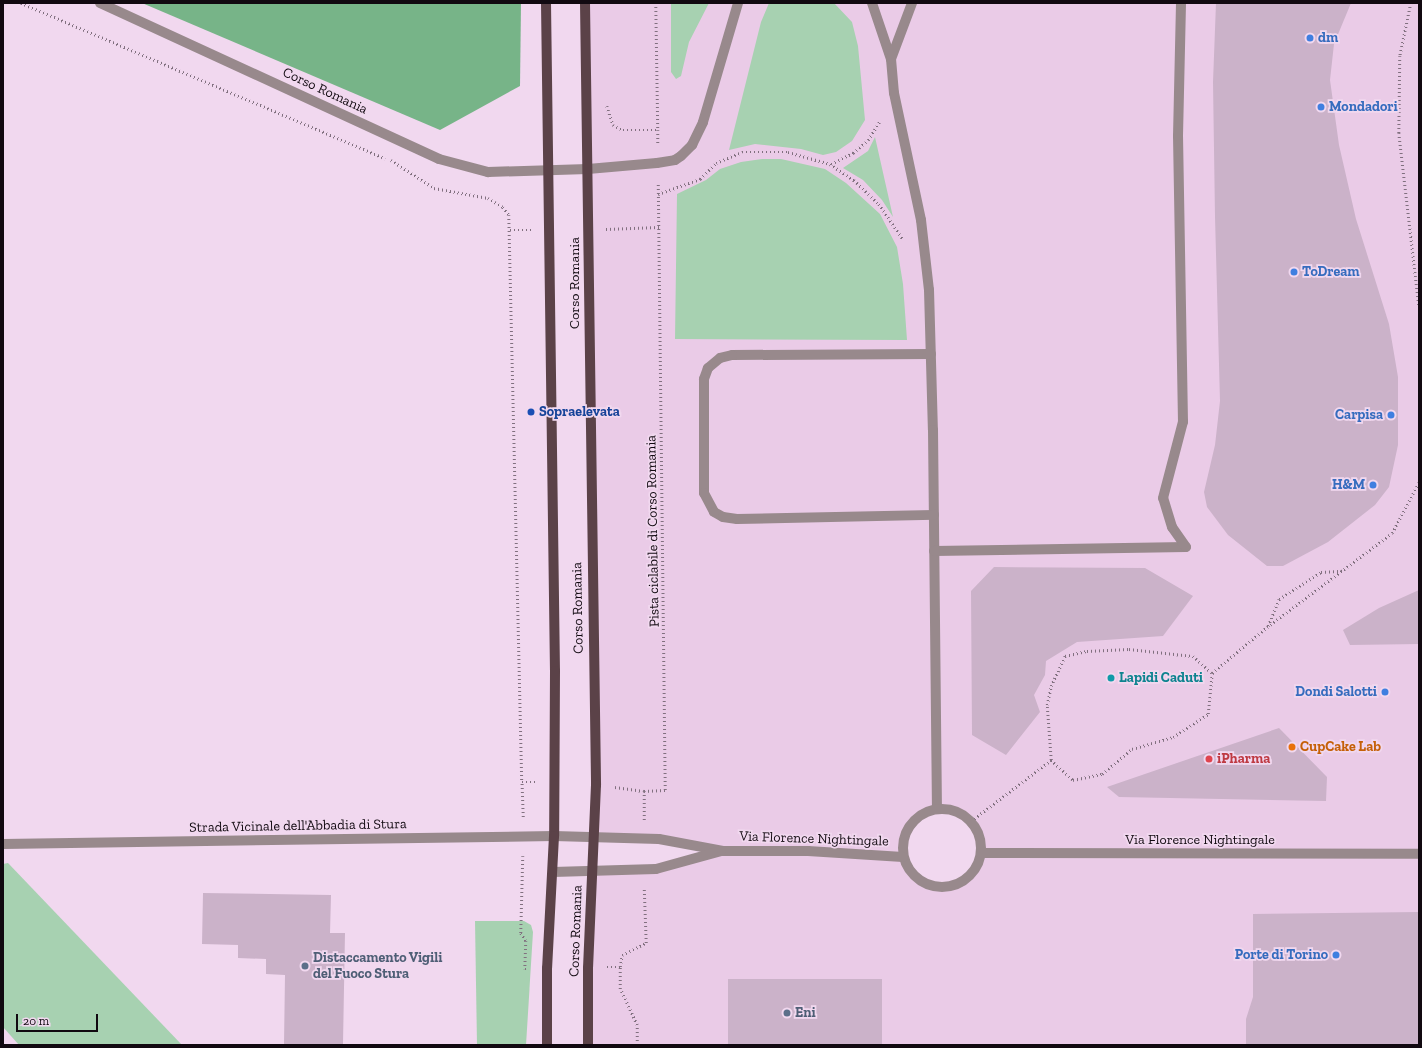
<!DOCTYPE html>
<style>
body{margin:0}
#map{position:relative;width:1422px;height:1048px;overflow:hidden;background:#f1d8ef;font-family:"Zilla Slab",serif}
div>[style]{position:absolute}
.built>*{inset:0;background:#eacbe7}
.green>*{inset:0;background:#a7d1b1}
.forest>*{inset:0;background:#77b488}
.building>*{inset:0;background:#cbb2c9;transform-origin:0 0}
.path>*{height:2.5px;margin-top:-1.25px;transform-origin:0;background:repeating-linear-gradient(90deg,#81707f 0 1px,transparent 0 4px)}
.minor>*{height:10px;margin:-5px;padding:0 5px;transform-origin:5px;border-radius:5px;background:#98898c}
.minor>.ring{margin:-5px;padding:0;box-sizing:content-box;background:none;border:10px solid #98898c;border-radius:50%}
.major>*{height:10px;margin:-5px;padding:0 5px;transform-origin:5px;border-radius:5px;background:#5b4248}
.dots>*{width:11px;height:11px;translate:-50% -50%;box-sizing:border-box;border:2px solid #f1d8ef;border-radius:50%}
span{translate:-50% -50%;white-space:nowrap;text-align:center;line-height:1.15;-webkit-text-stroke:3.5px #f1d8ef;paint-order:stroke}
.shop-label{font-size:14px;color:#366cbe;font-weight:700}
.left{translate:0 -50%;text-align:left}
.right{translate:-100% -50%;text-align:right}
.street-label{font-size:14px;color:#110910}
.transit-label{font-size:14px;color:#164399;font-weight:700}
.culture-label{font-size:14px;color:#0d838f;font-weight:700}
.food-label{font-size:14px;color:#c56008;font-weight:700}
.health-label{font-size:14px;color:#be3a42;font-weight:700}
.service-label{font-size:14px;color:#4e5e75;font-weight:700}
.frame{position:absolute;inset:0;border:4px solid #110910;pointer-events:none}
.scale{position:absolute;left:16px;top:1014px;width:82px;height:18px;box-sizing:border-box;border:2px solid #110910;border-top:0;padding-left:5px;font-size:12px;line-height:14px;white-space:nowrap;color:#110910;-webkit-text-stroke:3px #f1d8ef;paint-order:stroke}
</style>
<div id="map">
<div class="built">
<div style="clip-path:polygon(evenodd,586px 3px,1419px 3px,1419px 1045px,588px 1045px,591px 871px,644px 870px,722px 850px,593px 837px,586px 3px,937px 808px,961px 813px,971px 821px,980px 841px,978px 864px,970px 874px,949px 886px,936px 886px,919px 880px,912px 873px,903px 857px,903px 839px,908px 828px,915px 818px,937px 808px)"></div>
</div>
<div class="green">
<div style="clip-path:polygon(671px 3px,709px 3px,689px 42px,681px 76px,676px 79px,671px 72px)"></div>
<div style="clip-path:polygon(769px 3px,834px 3px,852px 22px,858px 46px,865px 120px,852px 141px,836px 152px,823px 155px,801px 149px,755px 144px,729px 150px,761px 22px)"></div>
<div style="clip-path:polygon(875px 137px,893px 217px,882px 200px,863px 180px,843px 168px,868px 151px)"></div>
<div style="clip-path:polygon(762px 159px,781px 159px,825px 169px,846px 183px,880px 214px,897px 247px,903px 284px,907px 340px,675px 339px,677px 194px,706px 180px,720px 169px,741px 162px)"></div>
<div style="clip-path:polygon(8px 863px,182px 1045px,19px 1045px,3px 1027px,3px 864px)"></div>
<div style="clip-path:polygon(475px 921px,524px 921px,531px 925px,533px 932px,526px 1045px,477px 1045px)"></div>
</div>
<div class="forest">
<div style="clip-path:polygon(142px 3px,521px 3px,520px 86px,440px 130px)"></div>
</div>
<div class="building">
<div style="clip-path:polygon(1216px 3px,1351px 3px,1334px 44px,1330px 80px,1339px 145px,1356px 219px,1389px 324px,1398px 377px,1398px 445px,1389px 487px,1375px 505px,1328px 542px,1283px 566px,1267px 566px,1228px 535px,1207px 507px,1204px 492px,1215px 445px,1220px 401px,1215px 217px,1213px 82px)"></div>
<div style="clip-path:polygon(994px 567px,1145px 568px,1193px 596px,1163px 636px,1077px 642px,1046px 661px,1045px 675px,1034px 695px,1040px 712px,1006px 755px,972px 735px,971px 591px)"></div>
<div style="clip-path:polygon(1419px 590px,1419px 644px,1350px 645px,1343px 630px,1379px 608px)"></div>
<div style="clip-path:polygon(1279px 728px,1327px 777px,1326px 801px,1119px 797px,1107px 787px)"></div>
<div style="clip-path:polygon(203px 893px,331px 895px,330px 933px,345px 933px,343px 1044px,284px 1044px,285px 975px,266px 974px,266px 959px,238px 958px,238px 945px,202px 944px)"></div>
<div style="clip-path:polygon(1419px 912px,1419px 1045px,1246px 1045px,1246px 1019px,1253px 997px,1253px 914px)"></div>
<div style="left:882px;top:979px;width:66px;height:154px;rotate:90deg"></div>
</div>
<div class="path">
<div style="left:21px;top:3px;width:396px;rotate:23.1deg"></div>
<div style="left:656px;top:3px;width:127px;rotate:89.1deg"></div>
<div style="left:1411px;top:3px;width:54px;rotate:101.7deg"></div>
<div style="left:1400px;top:56px;width:77px;rotate:90.7deg"></div>
<div style="left:1399px;top:133px;width:175px;rotate:83.4deg"></div>
<div style="left:607px;top:106px;width:20px;rotate:72deg"></div>
<div style="left:613px;top:125px;width:11px;rotate:27deg"></div>
<div style="left:623px;top:130px;width:35px"></div>
<div style="left:658px;top:130px;width:15px;rotate:90deg"></div>
<div style="left:391px;top:160px;width:51px;rotate:33.1deg"></div>
<div style="left:434px;top:188px;width:55px;rotate:10.5deg"></div>
<div style="left:488px;top:198px;width:17px;rotate:31deg"></div>
<div style="left:503px;top:207px;width:10px;rotate:53deg"></div>
<div style="left:509px;top:215px;width:567px;rotate:88.69deg"></div>
<div style="left:831px;top:164px;width:25px;rotate:-27deg"></div>
<div style="left:853px;top:153px;width:20px;rotate:-41deg"></div>
<div style="left:868px;top:140px;width:22px;rotate:-58deg"></div>
<div style="left:658px;top:194px;width:45px;rotate:-19.7deg"></div>
<div style="left:700px;top:179px;width:23px;rotate:-45deg"></div>
<div style="left:716px;top:163px;width:28px;rotate:-23deg"></div>
<div style="left:742px;top:152px;width:46px"></div>
<div style="left:788px;top:152px;width:44px;rotate:15.9deg"></div>
<div style="left:830px;top:164px;width:29px;rotate:34deg"></div>
<div style="left:854px;top:180px;width:35px;rotate:44deg"></div>
<div style="left:879px;top:204px;width:42px;rotate:55.6deg"></div>
<div style="left:606px;top:229px;width:53px;rotate:-2.2deg"></div>
<div style="left:510px;top:230px;width:21px"></div>
<div style="left:1268px;top:626px;width:29px;rotate:-68deg"></div>
<div style="left:1279px;top:599px;width:50px;rotate:-32.7deg"></div>
<div style="left:1321px;top:572px;width:22px;rotate:-3deg"></div>
<div style="left:1051px;top:760px;width:30px;rotate:42deg"></div>
<div style="left:1073px;top:780px;width:30px;rotate:-12deg"></div>
<div style="left:1102px;top:774px;width:39px;rotate:-40deg"></div>
<div style="left:1132px;top:749px;width:43px;rotate:-16.3deg"></div>
<div style="left:1173px;top:737px;width:42px;rotate:-33.3deg"></div>
<div style="left:1208px;top:714px;width:41px;rotate:-84.4deg"></div>
<div style="left:615px;top:787px;width:29px;rotate:8deg"></div>
<div style="left:523px;top:817px;width:35px;rotate:-92deg"></div>
<div style="left:522px;top:782px;width:14px"></div>
<div style="left:644px;top:820px;width:29px;rotate:-90deg"></div>
<div style="left:644px;top:791px;width:21px;rotate:-3deg"></div>
<div style="left:665px;top:790px;width:608px;rotate:-90.66deg"></div>
<div style="left:971px;top:821px;width:101px;rotate:-37.3deg"></div>
<div style="left:1051px;top:760px;width:55px;rotate:-94.2deg"></div>
<div style="left:1047px;top:705px;width:19px;rotate:-78deg"></div>
<div style="left:1051px;top:686px;width:33px;rotate:-65deg"></div>
<div style="left:1065px;top:656px;width:23px;rotate:-13deg"></div>
<div style="left:1087px;top:651px;width:42px;rotate:-2.7deg"></div>
<div style="left:1129px;top:649px;width:64px;rotate:6.2deg"></div>
<div style="left:1193px;top:656px;width:25px;rotate:42deg"></div>
<div style="left:1212px;top:673px;width:72px;rotate:-39.9deg"></div>
<div style="left:1267px;top:627px;width:156px;rotate:-36.9deg"></div>
<div style="left:1392px;top:533px;width:58px;rotate:-62.1deg"></div>
<div style="left:523px;top:856px;width:77px;rotate:91.5deg"></div>
<div style="left:521px;top:933px;width:9px;rotate:58deg"></div>
<div style="left:526px;top:941px;width:28px;rotate:92deg"></div>
<div style="left:525px;top:969px;width:3px"></div>
<div style="left:607px;top:967px;width:13px"></div>
<div style="left:637px;top:1045px;width:20px;rotate:-90deg"></div>
<div style="left:637px;top:1025px;width:40px;rotate:-115deg"></div>
<div style="left:620px;top:989px;width:22px;rotate:-90deg"></div>
<div style="left:620px;top:967px;width:12px;rotate:-81deg"></div>
<div style="left:622px;top:955px;width:27px;rotate:-27deg"></div>
<div style="left:646px;top:943px;width:54px;rotate:-92.1deg"></div>
</div>
<div class="minor">
<div style="left:100px;top:3px;width:373px;rotate:24.7deg"></div>
<div style="left:439px;top:159px;width:51px;rotate:14.9deg"></div>
<div style="left:488px;top:172px;width:100px;rotate:-1.7deg"></div>
<div style="left:588px;top:169px;width:69px;rotate:-5deg"></div>
<div style="left:657px;top:163px;width:18px;rotate:-9deg"></div>
<div style="left:675px;top:160px;width:7px;rotate:-34deg"></div>
<div style="left:681px;top:156px;width:16px;rotate:-45deg"></div>
<div style="left:692px;top:145px;width:25px;rotate:-64deg"></div>
<div style="left:703px;top:122px;width:124px;rotate:-73.6deg"></div>
<div style="left:872px;top:3px;width:59px;rotate:71.3deg"></div>
<div style="left:891px;top:59px;width:34px;rotate:85deg"></div>
<div style="left:894px;top:93px;width:130px;rotate:78deg"></div>
<div style="left:921px;top:220px;width:70px;rotate:83.5deg"></div>
<div style="left:929px;top:290px;width:140px;rotate:88.4deg"></div>
<div style="left:933px;top:430px;width:378px;rotate:89.4deg"></div>
<div style="left:891px;top:59px;width:60px;rotate:-69.4deg"></div>
<div style="left:931px;top:354px;width:199px;rotate:179.7deg"></div>
<div style="left:732px;top:355px;width:12px;rotate:166deg"></div>
<div style="left:720px;top:358px;width:16px;rotate:140deg"></div>
<div style="left:708px;top:368px;width:12px;rotate:110deg"></div>
<div style="left:704px;top:379px;width:114px;rotate:90deg"></div>
<div style="left:704px;top:493px;width:21px;rotate:62deg"></div>
<div style="left:714px;top:512px;width:10px;rotate:29deg"></div>
<div style="left:723px;top:517px;width:14px;rotate:8deg"></div>
<div style="left:737px;top:519px;width:197px;rotate:-1.2deg"></div>
<div style="left:934px;top:551px;width:252px;rotate:-0.9deg"></div>
<div style="left:1186px;top:547px;width:24px;rotate:-125deg"></div>
<div style="left:1172px;top:527px;width:30px;rotate:-107deg"></div>
<div style="left:1163px;top:498px;width:79px;rotate:-75.3deg"></div>
<div style="left:1183px;top:422px;width:286px;rotate:-91deg"></div>
<div style="left:1178px;top:136px;width:133px;rotate:-88.7deg"></div>
<div class="ring" style="left:903px;top:809px;width:68px;height:68px"></div>
<div style="left:3px;top:844px;width:551px;rotate:-0.83deg"></div>
<div style="left:554px;top:836px;width:105px;rotate:1.6deg"></div>
<div style="left:659px;top:839px;width:65px;rotate:10.6deg"></div>
<div style="left:723px;top:851px;width:85px"></div>
<div style="left:808px;top:851px;width:95px;rotate:3.6deg"></div>
<div style="left:981px;top:853px;width:438px;rotate:0.1deg"></div>
<div style="left:553px;top:872px;width:103px;rotate:-1.7deg"></div>
<div style="left:656px;top:869px;width:67px;rotate:-15.5deg"></div>
</div>
<div class="major">
<div style="left:546px;top:3px;width:668px;rotate:89.23deg"></div>
<div style="left:555px;top:671px;width:165px;rotate:90.3deg"></div>
<div style="left:554px;top:836px;width:132px;rotate:93deg"></div>
<div style="left:547px;top:968px;width:77px;rotate:90deg"></div>
<div style="left:585px;top:3px;width:782px;rotate:89.19deg"></div>
<div style="left:596px;top:785px;width:183px;rotate:92.5deg"></div>
<div style="left:588px;top:968px;width:77px;rotate:90deg"></div>
</div>
<div class="dots">
<div style="left:1310px;top:38px;background:#3f7fe0"></div>
<div style="left:1321px;top:107px;background:#3f7fe0"></div>
<div style="left:1294px;top:272px;background:#3f7fe0"></div>
<div style="left:531px;top:412px;background:#1a4fb4"></div>
<div style="left:1391px;top:415px;background:#3f7fe0"></div>
<div style="left:1373px;top:485px;background:#3f7fe0"></div>
<div style="left:1111px;top:678px;background:#0f9aa8"></div>
<div style="left:1385px;top:692px;background:#3f7fe0"></div>
<div style="left:1292px;top:747px;background:#e8710a"></div>
<div style="left:1209px;top:759px;background:#e0444e"></div>
<div style="left:1336px;top:955px;background:#3f7fe0"></div>
<div style="left:305px;top:966px;background:#5c6f8a"></div>
<div style="left:787px;top:1013px;background:#5c6f8a"></div>
</div>
<div class="shop-label">
<span class="left" style="left:1318px;top:38px">dm</span>
<span class="left" style="left:1329px;top:107px">Mondadori</span>
<span class="left" style="left:1302px;top:272px">ToDream</span>
<span class="right" style="left:1383px;top:415px">Carpisa</span>
<span class="right" style="left:1365px;top:485px">H&amp;M</span>
<span class="right" style="left:1377px;top:692px">Dondi Salotti</span>
<span class="right" style="left:1328px;top:955px">Porte di Torino</span>
</div>
<div class="street-label">
<span style="left:325px;top:91px;rotate:25deg">Corso Romania</span>
<span style="left:575px;top:283px;rotate:-90deg">Corso Romania</span>
<span style="left:653px;top:531px;rotate:-91deg">Pista ciclabile di Corso Romania</span>
<span style="left:578px;top:608px;rotate:-91deg">Corso Romania</span>
<span style="left:298px;top:826px;rotate:-1deg">Strada Vicinale dell'Abbadia di Stura</span>
<span style="left:814px;top:839px;rotate:2deg">Via Florence Nightingale</span>
<span style="left:1200px;top:840px">Via Florence Nightingale</span>
<span style="left:576px;top:931px;rotate:-88deg">Corso Romania</span>
</div>
<div class="transit-label">
<span class="left" style="left:539px;top:412px">Sopraelevata</span>
</div>
<div class="culture-label">
<span class="left" style="left:1119px;top:678px">Lapidi Caduti</span>
</div>
<div class="food-label">
<span class="left" style="left:1300px;top:747px">CupCake Lab</span>
</div>
<div class="health-label">
<span class="left" style="left:1217px;top:759px">iPharma</span>
</div>
<div class="service-label">
<span class="left" style="left:313px;top:966px">Distaccamento Vigili<br>del Fuoco Stura</span>
<span class="left" style="left:795px;top:1013px">Eni</span>
</div>
<div class="frame"></div>
<div class="scale">20 m</div>
</div>
